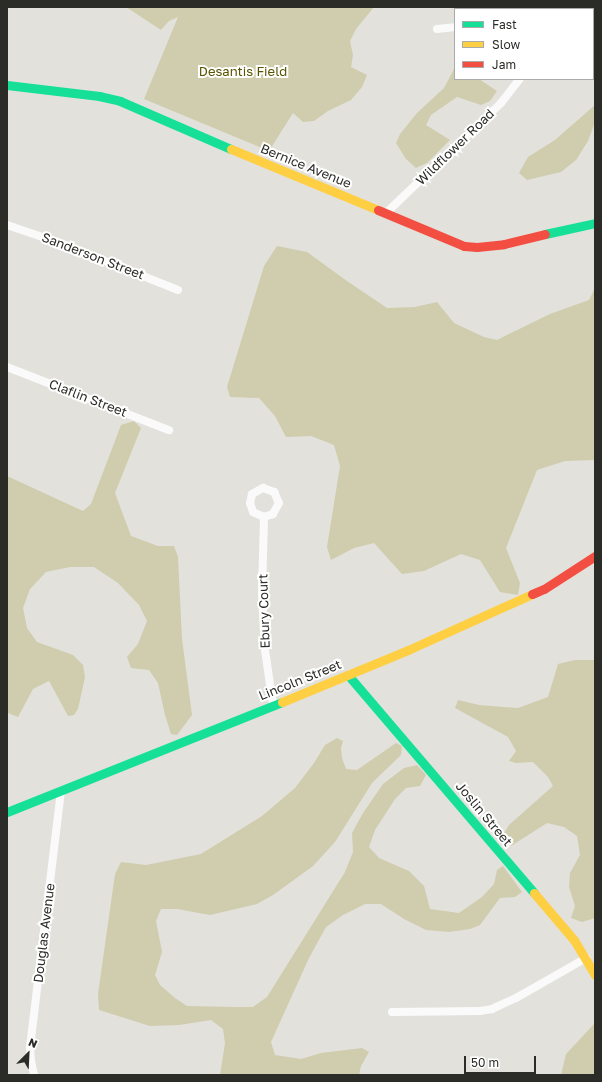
<!DOCTYPE html>
<style>
body{margin:0}
#map{position:relative;width:602px;height:1082px;overflow:hidden;background:#e2e1dc;font-family:"Golos Text",sans-serif}
div>[style]{position:absolute}
.green>*{inset:0;background:#cfcdad}
.street>*{height:8px;margin:-4px;padding:0 4px;transform-origin:4px;border-radius:4px;background:#fbfafa}
.fast>*{height:9px;margin:-4.5px;padding:0 4.5px;transform-origin:4.5px;border-radius:4.5px;background:#16e098}
.slow>*{height:9px;margin:-4.5px;padding:0 4.5px;transform-origin:4.5px;border-radius:4.5px;background:#ffcf43}
.jam>*{height:9px;margin:-4.5px;padding:0 4.5px;transform-origin:4.5px;border-radius:4.5px;background:#f24e42}
span{translate:-50% -50%;white-space:nowrap;text-align:center;line-height:1.15;-webkit-text-stroke:4px #fff;paint-order:stroke}
.park-label{font-size:13px;color:#5a5400}
.street-label{font-size:13px;color:#2b2b27}
.frame{position:absolute;inset:0;border:8px solid #2b2b27;pointer-events:none}
.legend{position:absolute;left:454px;top:8px;width:140px;height:72px;box-sizing:border-box;background:#fff;border:1px solid #aaaaa9;margin:0;padding:5px 7px;list-style:none;font-size:12px;color:#2b2b27}
.legend li{display:flex;align-items:center;gap:8px;height:20px}
.legend b{width:20px;border:1px solid #aaaaa9}
.north{position:absolute;left:8px;top:1034px;width:40px;height:40px;-webkit-text-stroke:3px #fff;paint-order:stroke;rotate:24deg;font-size:11px;font-weight:700;line-height:16px;text-align:center;color:#2b2b27}
.north::after{content:'';display:block;margin:auto;width:14px;height:18px;background:#2b2b27;clip-path:polygon(50% 0,100% 100%,50% 72%,0 100%)}
.scale{position:absolute;left:464px;top:1056px;width:72px;height:18px;box-sizing:border-box;border:2px solid #2b2b27;border-top:0;padding-left:5px;font-size:12px;line-height:14px;white-space:nowrap;color:#2b2b27;-webkit-text-stroke:3px #fff;paint-order:stroke}
</style>
<div id="map">
<div class="green">
<div style="clip-path:polygon(126px 7px,374px 7px,356px 29px,350px 41px,353px 55px,351px 67px,367px 75px,362px 87px,351px 100px,328px 111px,314px 121px,303px 122px,293px 113px,269px 151px,144px 99px,178px 17px,169px 21px,161px 30px)"></div>
<div style="clip-path:polygon(455px 64px,455px 79px,479px 79px,497px 91px,490px 101px,481px 105px,457px 97px,431px 115px,426px 125px,450px 140px,427px 163px,416px 168px,406px 159px,396px 143px,400px 134px,417px 113px,444px 88px,453px 71px)"></div>
<div style="clip-path:polygon(595px 105px,595px 122px,588px 141px,576px 160px,561px 172px,527px 180px,519px 173px,528px 157px,555px 140px)"></div>
<div style="clip-path:polygon(277px 246px,307px 252px,347px 281px,387px 308px,415px 307px,437px 302px,454px 323px,484px 337px,497px 340px,550px 314px,589px 300px,595px 288px,595px 460px,565px 461px,537px 470px,506px 548px,520px 583px,518px 595px,500px 592px,480px 560px,461px 554px,424px 571px,402px 574px,374px 543px,354px 548px,331px 560px,327px 547px,340px 466px,334px 445px,311px 436px,286px 437px,275px 416px,259px 398px,230px 397px,227px 387px,264px 266px)"></div>
<div style="clip-path:polygon(134px 421px,141px 428px,115px 493px,131px 536px,158px 546px,174px 546px,178px 557px,182px 639px,192px 715px,177px 735px,171px 734px,165px 715px,158px 683px,149px 670px,131px 668px,127px 657px,138px 644px,147px 621px,139px 605px,118px 583px,94px 567px,70px 567px,46px 572px,30px 589px,23px 608px,27px 628px,37px 642px,73px 655px,83px 665px,85px 677px,78px 709px,74px 715px,68px 716px,49px 681px,33px 689px,18px 717px,8px 713px,7px 476px,83px 511px,91px 504px,121px 425px)"></div>
<div style="clip-path:polygon(575px 660px,595px 660px,595px 918px,582px 922px,571px 918px,575px 906px,569px 887px,570px 873px,580px 855px,577px 836px,564px 827px,547px 823px,511px 846px,500px 840px,509px 825px,553px 786px,548px 777px,533px 762px,516px 763px,509px 761px,516px 751px,508px 737px,455px 708px,458px 700px,479px 705px,518px 708px,548px 697px,558px 664px)"></div>
<div style="clip-path:polygon(337px 738px,343px 741px,341px 748px,342px 758px,346px 769px,357px 770px,396px 743px,402px 746px,401px 755px,372px 783px,335px 842px,313px 866px,273px 895px,257px 904px,210px 915px,177px 909px,161px 909px,156px 921px,162px 952px,155px 975px,160px 985px,175px 998px,187px 1006px,235px 1007px,253px 1007px,267px 997px,345px 872px,353px 852px,352px 833px,363px 813px,383px 784px,404px 768px,417px 765px,426px 775px,420px 786px,406px 788px,395px 799px,375px 830px,369px 847px,379px 858px,409px 871px,424px 886px,430px 909px,459px 913px,482px 897px,494px 884px,497px 870px,503px 866px,522px 892px,515px 897px,500px 898px,480px 925px,470px 929px,449px 932px,426px 930px,404px 919px,381px 904px,365px 904px,343px 915px,326px 927px,309px 958px,271px 1042px,275px 1055px,301px 1059px,321px 1053px,362px 1048px,369px 1052px,361px 1066px,359px 1075px,220px 1075px,225px 1043px,223px 1029px,211px 1020px,179px 1025px,150px 1026px,99px 1010px,98px 994px,115px 874px,121px 862px,146px 865px,201px 854px,262px 816px,295px 788px,314px 763px,325px 745px)"></div>
<div style="clip-path:polygon(595px 1023px,595px 1075px,561px 1075px,566px 1054px)"></div>
</div>
<div class="street">
<div style="left:553px;top:9px;width:2px;rotate:-90deg"></div>
<div style="left:437px;top:29px;width:18px;rotate:-6deg"></div>
<div style="left:386px;top:213px;width:159px;rotate:-43.7deg"></div>
<div style="left:501px;top:103px;width:31px;rotate:-52deg"></div>
<div style="left:7px;top:225px;width:56px;rotate:18.8deg"></div>
<div style="left:60px;top:243px;width:127px;rotate:21.7deg"></div>
<div style="left:7px;top:367px;width:174px;rotate:21.3deg"></div>
<div style="left:264px;top:517px;width:12px;rotate:-156deg"></div>
<div style="left:253px;top:512px;width:9px;rotate:-108deg"></div>
<div style="left:250px;top:503px;width:9px;rotate:-77deg"></div>
<div style="left:252px;top:494px;width:13px;rotate:-29deg"></div>
<div style="left:263px;top:488px;width:12px;rotate:20deg"></div>
<div style="left:274px;top:492px;width:12px;rotate:66deg"></div>
<div style="left:279px;top:503px;width:13px;rotate:119deg"></div>
<div style="left:273px;top:514px;width:9px;rotate:162deg"></div>
<div style="left:264px;top:517px;width:78px;rotate:91.5deg"></div>
<div style="left:262px;top:595px;width:55px;rotate:86.9deg"></div>
<div style="left:265px;top:650px;width:56px;rotate:81.7deg"></div>
<div style="left:392px;top:1012px;width:88px;rotate:-0.7deg"></div>
<div style="left:480px;top:1011px;width:12px;rotate:-9deg"></div>
<div style="left:492px;top:1009px;width:26px;rotate:-25deg"></div>
<div style="left:516px;top:998px;width:81px;rotate:-29.7deg"></div>
<div style="left:34px;top:1075px;width:14px;rotate:-102deg"></div>
<div style="left:31px;top:1061px;width:14px;rotate:-94deg"></div>
<div style="left:30px;top:1047px;width:258px;rotate:-83.1deg"></div>
</div>
<div class="fast">
<div style="left:7px;top:85px;width:93px;rotate:6.8deg"></div>
<div style="left:99px;top:96px;width:22px;rotate:13deg"></div>
<div style="left:120px;top:101px;width:121px;rotate:23.4deg"></div>
<div style="left:545px;top:234px;width:51px;rotate:-12.4deg"></div>
<div style="left:348px;top:675px;width:287px;rotate:49.5deg"></div>
<div style="left:7px;top:812px;width:296px;rotate:-21.8deg"></div>
</div>
<div class="slow">
<div style="left:231px;top:149px;width:159px;rotate:22.5deg"></div>
<div style="left:282px;top:702px;width:136px;rotate:-22.4deg"></div>
<div style="left:408px;top:650px;width:136px;rotate:-24.3deg"></div>
<div style="left:534px;top:893px;width:62px;rotate:49.6deg"></div>
<div style="left:574px;top:940px;width:41px;rotate:59deg"></div>
</div>
<div class="jam">
<div style="left:378px;top:210px;width:93px;rotate:22.7deg"></div>
<div style="left:464px;top:246px;width:13px;rotate:4deg"></div>
<div style="left:477px;top:247px;width:27px;rotate:-6deg"></div>
<div style="left:504px;top:244px;width:42px;rotate:-13.7deg"></div>
<div style="left:532px;top:594px;width:13px;rotate:-23deg"></div>
<div style="left:544px;top:589px;width:61px;rotate:-32.9deg"></div>
</div>
<div class="park-label">
<span style="left:243px;top:71px">Desantis Field</span>
</div>
<div class="street-label">
<span style="left:455px;top:147px;rotate:-44deg">Wildflower Road</span>
<span style="left:306px;top:166px;rotate:22deg">Bernice Avenue</span>
<span style="left:93px;top:256px;rotate:21deg">Sanderson Street</span>
<span style="left:88px;top:398px;rotate:21deg">Claflin Street</span>
<span style="left:264px;top:611px;rotate:-92deg">Ebury Court</span>
<span style="left:300px;top:680px;rotate:-22deg">Lincoln Street</span>
<span style="left:484px;top:814px;rotate:50deg">Joslin Street</span>
<span style="left:44px;top:933px;rotate:-83deg">Douglas Avenue</span>
</div>
<div class="frame"></div>
<ul class="legend">
<li><b style="height:5px;background:#16e098"></b>Fast</li>
<li><b style="height:5px;background:#ffcf43"></b>Slow</li>
<li><b style="height:5px;background:#f24e42"></b>Jam</li>
</ul>
<div class="north">N</div>
<div class="scale">50 m</div>
</div>
